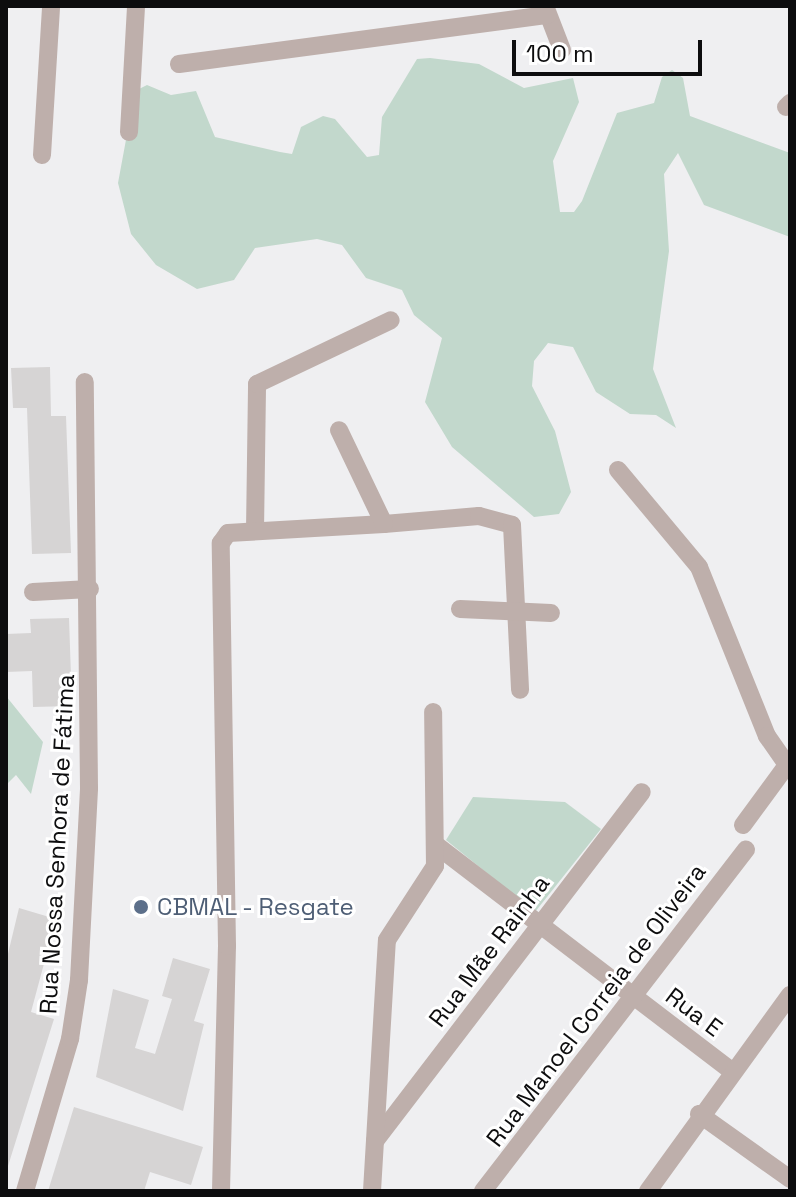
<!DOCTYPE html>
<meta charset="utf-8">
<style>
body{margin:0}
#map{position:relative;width:796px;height:1197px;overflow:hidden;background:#efeff1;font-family:"Space Grotesk",sans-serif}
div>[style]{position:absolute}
.green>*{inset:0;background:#c2d8cc}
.building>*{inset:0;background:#d6d4d4}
.minor>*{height:18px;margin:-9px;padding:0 9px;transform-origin:9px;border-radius:9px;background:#beafab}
.dots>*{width:22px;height:22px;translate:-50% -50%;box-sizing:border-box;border:4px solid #fff;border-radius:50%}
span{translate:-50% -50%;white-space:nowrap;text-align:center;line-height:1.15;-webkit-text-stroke:6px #fff;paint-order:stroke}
.street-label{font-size:24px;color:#0d0d0e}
.service-label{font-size:24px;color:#4e5e75}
.left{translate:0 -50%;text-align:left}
.frame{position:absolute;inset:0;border:8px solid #0d0d0e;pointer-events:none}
.scale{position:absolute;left:512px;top:40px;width:190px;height:36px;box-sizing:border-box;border:4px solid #0d0d0e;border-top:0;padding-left:10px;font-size:24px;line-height:28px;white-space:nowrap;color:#0d0d0e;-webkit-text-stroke:6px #fff;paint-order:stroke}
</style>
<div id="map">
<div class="green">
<div style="clip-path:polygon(430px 58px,479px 64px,524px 88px,573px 78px,579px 102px,553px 161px,560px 212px,574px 212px,582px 201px,617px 113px,654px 103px,662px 77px,672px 70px,683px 78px,690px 116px,790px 153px,790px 237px,704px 205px,678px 153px,664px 174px,669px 251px,653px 369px,676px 428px,656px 415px,630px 414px,596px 392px,573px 347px,548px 343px,534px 361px,532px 386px,555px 431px,571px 492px,559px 514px,534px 517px,452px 447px,425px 402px,442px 338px,414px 315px,402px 290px,366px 278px,342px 245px,317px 239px,255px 248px,234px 280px,197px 289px,156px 265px,131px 234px,118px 183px,135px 91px,147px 85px,171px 95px,196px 91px,215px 137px,280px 152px,292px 154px,301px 127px,323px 116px,335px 119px,367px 157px,379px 155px,382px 117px,417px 59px)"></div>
<div style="clip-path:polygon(6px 696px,43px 742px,31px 794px,16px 775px,6px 785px)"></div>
<div style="clip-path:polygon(473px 797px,565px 802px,601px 829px,535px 912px,446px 840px)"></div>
</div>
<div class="building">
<div style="clip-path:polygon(50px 367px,51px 416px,66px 416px,71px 553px,32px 554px,27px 408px,13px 408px,11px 368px)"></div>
<div style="clip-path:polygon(69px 618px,72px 706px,33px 707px,32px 671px,6px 672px,6px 634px,31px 633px,30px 619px)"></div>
<div style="clip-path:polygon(19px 908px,56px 919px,31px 1012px,54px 1019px,8px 1166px,6px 962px)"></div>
<div style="clip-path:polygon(173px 958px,210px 969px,194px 1021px,204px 1024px,183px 1111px,96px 1077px,113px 989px,149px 1000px,135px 1048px,155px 1054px,172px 999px,162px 996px)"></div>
<div style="clip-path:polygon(74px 1107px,203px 1147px,191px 1185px,150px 1172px,144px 1191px,48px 1191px)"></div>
</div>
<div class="minor">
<div style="left:545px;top:6px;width:47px;rotate:68.9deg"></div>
<div style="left:179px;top:64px;width:372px;rotate:-7.6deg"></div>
<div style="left:786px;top:107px;width:6px;rotate:-45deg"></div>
<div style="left:129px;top:132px;width:126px;rotate:-86.8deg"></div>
<div style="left:42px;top:155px;width:149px;rotate:-86.5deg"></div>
<div style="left:618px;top:470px;width:126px;rotate:50.1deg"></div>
<div style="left:699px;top:567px;width:182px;rotate:68.1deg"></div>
<div style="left:767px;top:736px;width:40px;rotate:55.1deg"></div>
<div style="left:384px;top:524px;width:95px;rotate:-4.8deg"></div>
<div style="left:479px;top:516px;width:34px;rotate:15deg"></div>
<div style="left:512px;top:525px;width:165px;rotate:87.2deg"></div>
<div style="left:255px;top:531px;width:147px;rotate:-89.2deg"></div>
<div style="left:257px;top:384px;width:148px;rotate:-25.5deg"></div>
<div style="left:33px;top:592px;width:57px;rotate:-3deg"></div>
<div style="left:460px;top:609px;width:91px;rotate:2.5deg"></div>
<div style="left:743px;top:825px;width:79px;rotate:-53.7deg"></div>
<div style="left:436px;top:845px;width:372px;rotate:37.4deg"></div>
<div style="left:699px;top:1114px;width:112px;rotate:35.5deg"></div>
<div style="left:375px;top:1141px;width:439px;rotate:-52.6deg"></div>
<div style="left:25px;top:1191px;width:159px;rotate:-73.5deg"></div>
<div style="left:70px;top:1039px;width:60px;rotate:-81.3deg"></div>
<div style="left:79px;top:980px;width:192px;rotate:-87deg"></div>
<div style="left:89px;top:788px;width:406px;rotate:-90.6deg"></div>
<div style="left:221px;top:1191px;width:245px;rotate:-88.6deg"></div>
<div style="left:227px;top:946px;width:403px;rotate:-90.9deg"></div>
<div style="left:221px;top:543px;width:12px;rotate:-55deg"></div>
<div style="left:228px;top:533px;width:156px;rotate:-3.3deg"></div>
<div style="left:384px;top:524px;width:104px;rotate:-115.6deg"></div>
<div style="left:372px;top:1191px;width:251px;rotate:-86.6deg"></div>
<div style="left:387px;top:940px;width:88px;rotate:-57deg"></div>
<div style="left:435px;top:866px;width:154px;rotate:-90.7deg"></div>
<div style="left:483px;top:1191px;width:431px;rotate:-52.4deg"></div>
<div style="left:648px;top:1191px;width:242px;rotate:-54.1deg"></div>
</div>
<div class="dots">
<div style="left:141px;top:907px;background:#5c6f8a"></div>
</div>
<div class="street-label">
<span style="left:57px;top:844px;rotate:-87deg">Rua Nossa Senhora de Fátima</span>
<span style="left:489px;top:951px;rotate:-53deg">Rua Mãe Rainha</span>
<span style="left:596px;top:1005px;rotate:-53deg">Rua Manoel Correia de Oliveira</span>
<span style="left:694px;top:1012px;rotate:37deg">Rua E</span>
</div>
<div class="service-label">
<span class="left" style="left:157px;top:907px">CBMAL - Resgate</span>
</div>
<div class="frame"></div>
<div class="scale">100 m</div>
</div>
